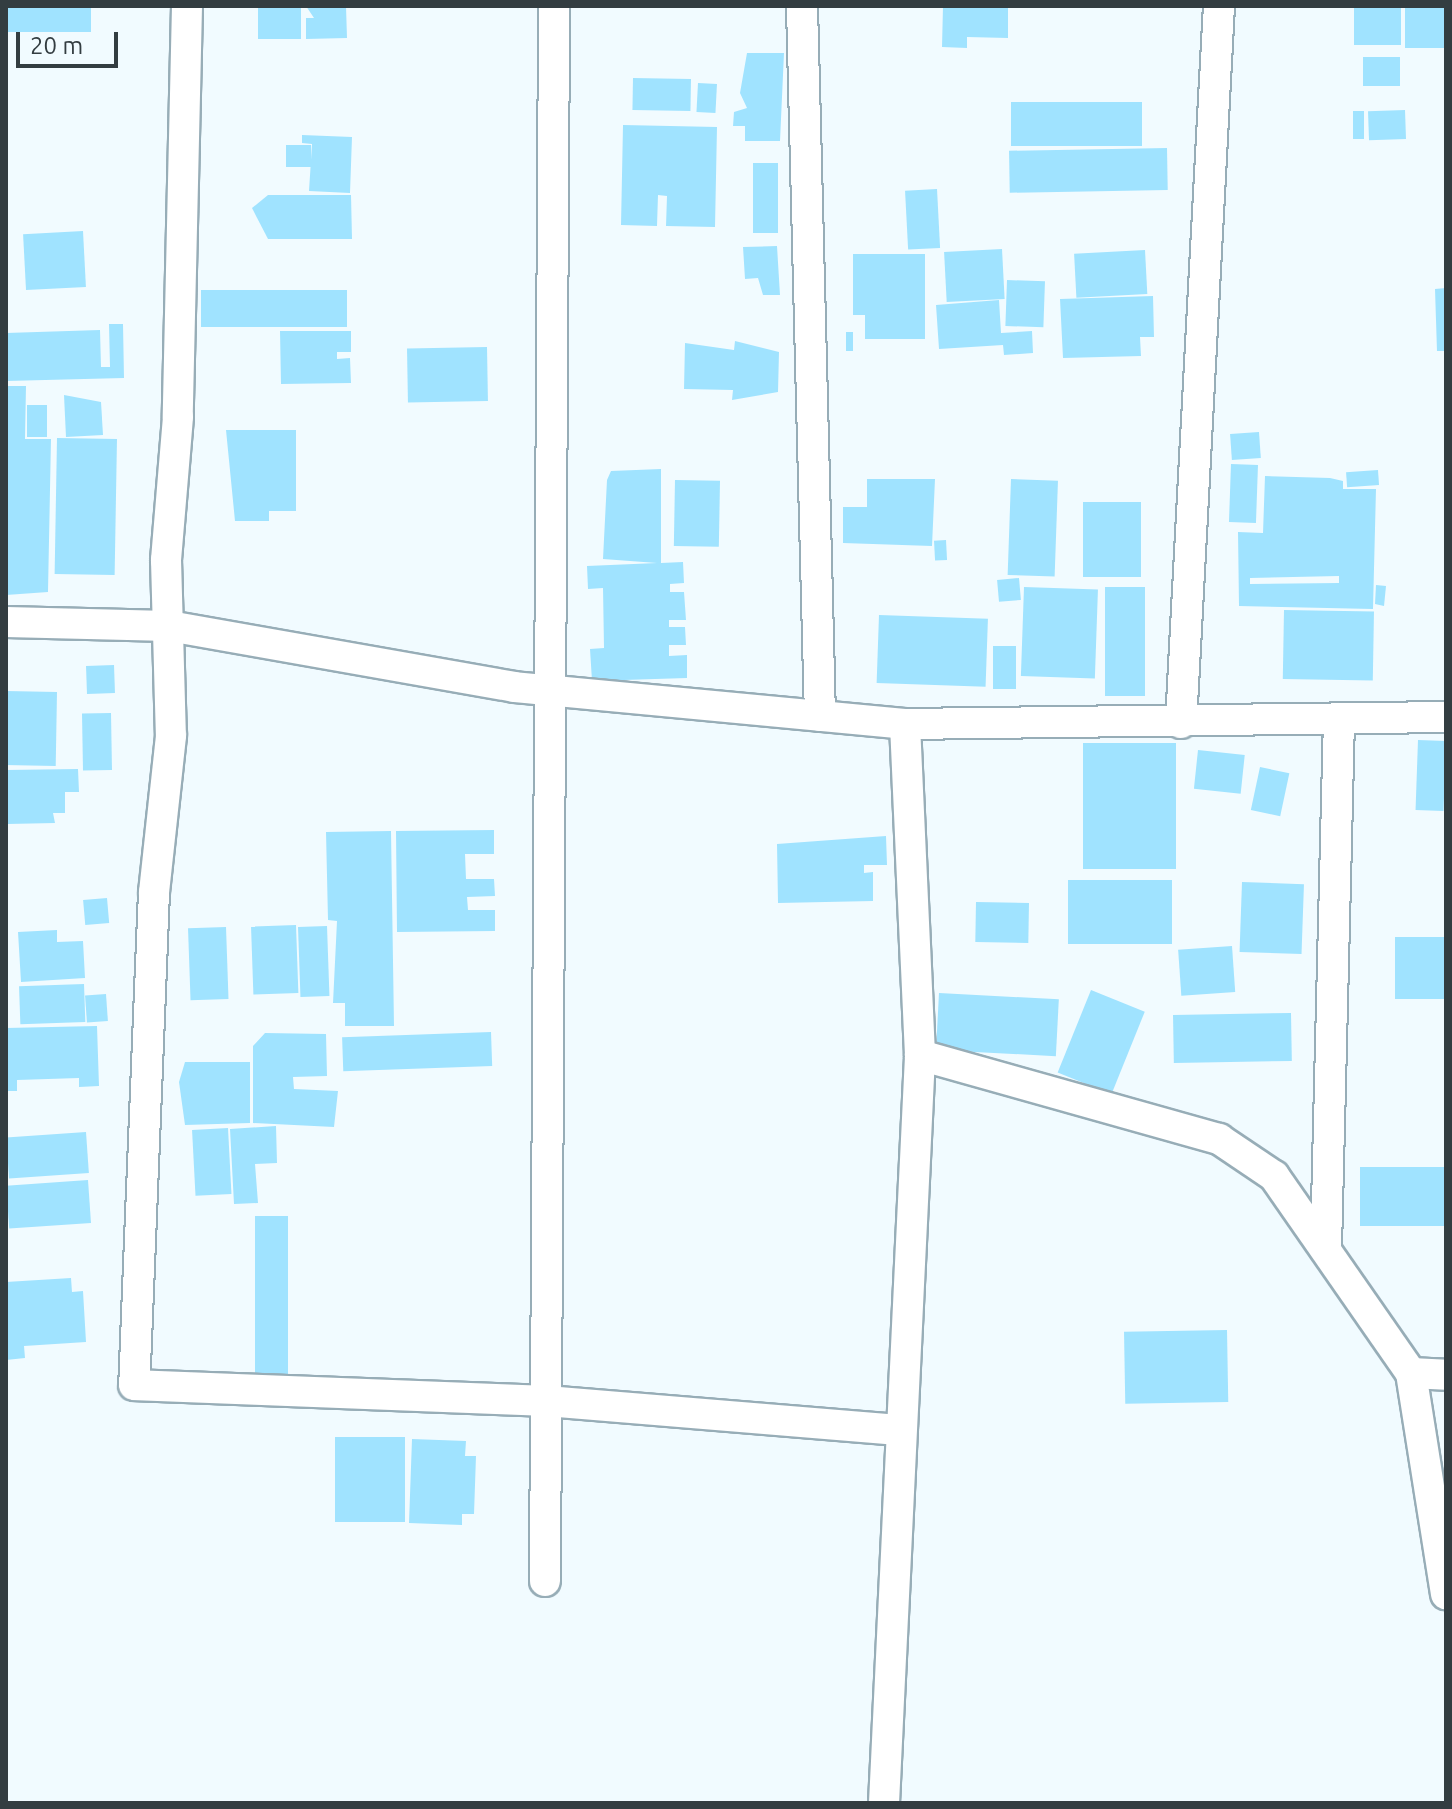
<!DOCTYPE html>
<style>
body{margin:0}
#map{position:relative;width:1452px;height:1809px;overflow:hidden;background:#f1fbff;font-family:Ubuntu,sans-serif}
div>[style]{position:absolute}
.building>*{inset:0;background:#a0e3ff;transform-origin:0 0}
.roads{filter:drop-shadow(2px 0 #97adb7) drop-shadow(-2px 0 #97adb7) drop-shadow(0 2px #97adb7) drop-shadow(0 -2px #97adb7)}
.street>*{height:30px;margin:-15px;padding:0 15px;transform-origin:15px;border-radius:15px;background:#fff}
span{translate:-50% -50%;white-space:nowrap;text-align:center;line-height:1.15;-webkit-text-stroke:6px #f1fbff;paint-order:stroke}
.frame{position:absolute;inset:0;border:8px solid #333d41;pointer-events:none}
.scale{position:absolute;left:16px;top:32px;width:102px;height:36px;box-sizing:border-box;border:4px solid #333d41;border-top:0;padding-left:10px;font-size:24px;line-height:28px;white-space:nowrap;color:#333d41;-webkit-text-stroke:6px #f1fbff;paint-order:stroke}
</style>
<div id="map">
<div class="building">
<div style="left:6px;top:6px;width:85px;height:26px"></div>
<div style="left:258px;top:6px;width:43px;height:33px"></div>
<div style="clip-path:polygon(306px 6px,346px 6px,347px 38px,306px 39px,306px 18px,314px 18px)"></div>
<div style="clip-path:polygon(943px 6px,1008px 6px,1008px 38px,967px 37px,967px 48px,942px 47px)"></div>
<div style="left:1354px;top:6px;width:47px;height:39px"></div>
<div style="left:1405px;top:6px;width:41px;height:42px"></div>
<div style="clip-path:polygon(747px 53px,784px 53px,780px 141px,745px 141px,745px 126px,733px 126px,734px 112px,747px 108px,740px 93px)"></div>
<div style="left:1400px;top:57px;width:29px;height:37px;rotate:90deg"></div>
<div style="left:633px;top:78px;width:58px;height:32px;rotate:1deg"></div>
<div style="left:698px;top:83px;width:19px;height:29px;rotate:3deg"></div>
<div style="left:1142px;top:102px;width:44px;height:131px;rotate:90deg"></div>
<div style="left:1405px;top:110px;width:29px;height:37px;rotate:88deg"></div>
<div style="left:1353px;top:111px;width:11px;height:28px"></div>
<div style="clip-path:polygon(623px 125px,717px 127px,715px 227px,666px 226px,667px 196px,658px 195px,657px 226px,621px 225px)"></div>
<div style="clip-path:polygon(302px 135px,352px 137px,350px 193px,309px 191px,312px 144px,302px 143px)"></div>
<div style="left:286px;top:145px;width:25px;height:22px"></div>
<div style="left:1167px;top:148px;width:42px;height:158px;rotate:89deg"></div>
<div style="left:753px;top:163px;width:25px;height:70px"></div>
<div style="left:937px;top:189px;width:59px;height:32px;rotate:87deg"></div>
<div style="clip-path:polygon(268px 195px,351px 195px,352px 239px,268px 239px,252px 208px)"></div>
<div style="left:83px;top:231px;width:56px;height:60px;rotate:87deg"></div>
<div style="clip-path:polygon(777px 246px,780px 295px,763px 295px,758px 278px,745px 279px,743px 247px)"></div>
<div style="left:1002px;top:249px;width:50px;height:58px;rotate:87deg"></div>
<div style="left:1145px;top:250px;width:44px;height:71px;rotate:87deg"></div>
<div style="clip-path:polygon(853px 254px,925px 254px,925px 339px,865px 339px,865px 315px,853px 315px)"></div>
<div style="left:1007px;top:280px;width:38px;height:46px;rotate:2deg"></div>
<div style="clip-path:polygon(1446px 288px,1446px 351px,1437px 351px,1435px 289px)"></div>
<div style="left:201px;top:290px;width:146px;height:37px"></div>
<div style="clip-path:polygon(1153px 296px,1154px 337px,1140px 337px,1141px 356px,1063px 358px,1060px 299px)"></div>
<div style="clip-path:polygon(999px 300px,1001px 333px,1032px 331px,1033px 353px,1004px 355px,1003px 345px,939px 349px,936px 305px)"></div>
<div style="clip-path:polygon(109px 324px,123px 324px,124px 378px,6px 381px,6px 333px,100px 330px,101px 367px,110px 367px)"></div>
<div style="clip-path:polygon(280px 331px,351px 331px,351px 352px,337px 352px,337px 359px,350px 358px,351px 383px,281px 384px)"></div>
<div style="left:846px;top:332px;width:7px;height:19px"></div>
<div style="clip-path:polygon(735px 341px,779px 352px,778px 392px,732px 400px,733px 390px,684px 389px,685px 343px,734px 350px)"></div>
<div style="left:487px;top:347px;width:54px;height:80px;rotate:89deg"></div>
<div style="clip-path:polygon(6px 386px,26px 386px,25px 439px,51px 439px,48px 592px,6px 595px)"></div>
<div style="clip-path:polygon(64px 395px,101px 402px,103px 435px,66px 437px)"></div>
<div style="left:27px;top:405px;width:20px;height:32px"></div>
<div style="clip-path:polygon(226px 430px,296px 430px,296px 511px,269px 511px,269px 521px,235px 521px)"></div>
<div style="left:1259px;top:432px;width:26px;height:29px;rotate:86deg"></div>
<div style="left:57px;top:438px;width:60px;height:136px;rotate:1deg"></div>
<div style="left:1231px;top:464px;width:27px;height:58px;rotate:2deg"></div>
<div style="clip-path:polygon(661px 469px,661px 563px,683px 562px,684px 583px,670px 584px,670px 592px,684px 592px,686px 620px,669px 620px,669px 627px,685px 627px,686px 645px,669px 645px,669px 656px,687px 655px,687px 678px,592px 681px,590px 649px,604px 648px,603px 588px,588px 589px,587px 566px,657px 563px,603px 559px,607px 480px,611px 471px)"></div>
<div style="left:1378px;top:470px;width:15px;height:32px;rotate:86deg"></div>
<div style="clip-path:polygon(evenodd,1265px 476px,1330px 478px,1343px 481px,1343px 489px,1376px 489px,1373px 609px,1239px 606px,1238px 532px,1263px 533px,1265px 476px,1339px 576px,1339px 583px,1250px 584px,1250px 578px,1339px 576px)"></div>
<div style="clip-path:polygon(867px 479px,935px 479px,932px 546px,843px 543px,843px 507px,867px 507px)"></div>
<div style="left:1011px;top:479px;width:47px;height:96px;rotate:2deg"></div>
<div style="left:675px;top:480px;width:45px;height:66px;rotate:1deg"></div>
<div style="left:1083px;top:502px;width:58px;height:75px"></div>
<div style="left:946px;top:540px;width:20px;height:12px;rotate:87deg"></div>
<div style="left:1019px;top:578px;width:22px;height:22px;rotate:85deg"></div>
<div style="clip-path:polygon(1376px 585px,1386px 586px,1384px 606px,1375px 604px)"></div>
<div style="left:1024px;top:587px;width:74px;height:89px;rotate:2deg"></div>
<div style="left:1105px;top:587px;width:40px;height:109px"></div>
<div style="left:1284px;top:610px;width:90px;height:69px;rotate:1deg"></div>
<div style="left:879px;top:615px;width:109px;height:68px;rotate:2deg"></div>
<div style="left:993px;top:646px;width:23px;height:43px"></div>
<div style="left:114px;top:665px;width:28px;height:28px;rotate:88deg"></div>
<div style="left:57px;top:692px;width:74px;height:51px;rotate:91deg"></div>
<div style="left:111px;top:713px;width:57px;height:29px;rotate:89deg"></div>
<div style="left:1418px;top:740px;width:28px;height:70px;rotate:2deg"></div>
<div style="left:1176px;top:743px;width:126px;height:93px;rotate:90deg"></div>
<div style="left:1198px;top:750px;width:47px;height:39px;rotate:6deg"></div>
<div style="left:1260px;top:767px;width:30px;height:44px;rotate:12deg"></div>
<div style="clip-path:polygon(78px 769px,79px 792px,65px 792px,65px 813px,53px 813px,55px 823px,7px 824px,6px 770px)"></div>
<div style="clip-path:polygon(494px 830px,494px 854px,465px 854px,466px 879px,494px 879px,495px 896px,467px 897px,468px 910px,495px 910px,495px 931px,397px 932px,396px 831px)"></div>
<div style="clip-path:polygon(391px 831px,394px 1026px,345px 1026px,345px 1003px,333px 1003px,337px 921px,328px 920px,326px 832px)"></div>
<div style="clip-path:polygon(886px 836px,887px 865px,864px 865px,864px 873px,873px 872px,873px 901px,778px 903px,777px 844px)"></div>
<div style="left:1068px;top:880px;width:104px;height:64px"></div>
<div style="left:1242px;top:882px;width:62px;height:70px;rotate:2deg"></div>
<div style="left:107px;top:898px;width:25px;height:24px;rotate:85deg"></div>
<div style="left:976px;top:902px;width:53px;height:40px;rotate:1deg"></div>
<div style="left:296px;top:925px;width:68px;height:45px;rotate:88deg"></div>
<div style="left:327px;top:926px;width:70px;height:29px;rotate:88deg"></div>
<div style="left:226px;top:927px;width:72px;height:38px;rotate:88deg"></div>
<div style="clip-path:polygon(57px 930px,57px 942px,83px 941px,85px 978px,21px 982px,18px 932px)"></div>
<div style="left:1395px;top:937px;width:51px;height:62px"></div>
<div style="left:1232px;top:946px;width:46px;height:54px;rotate:86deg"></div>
<div style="left:84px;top:984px;width:38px;height:65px;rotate:88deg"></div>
<div style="left:1091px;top:990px;width:58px;height:89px;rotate:22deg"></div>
<div style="left:939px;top:993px;width:120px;height:57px;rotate:3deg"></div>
<div style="left:106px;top:994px;width:27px;height:21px;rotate:86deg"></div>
<div style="left:1291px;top:1013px;width:48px;height:118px;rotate:89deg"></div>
<div style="clip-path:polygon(97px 1026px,99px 1086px,79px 1087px,79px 1078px,17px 1080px,17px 1091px,6px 1091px,6px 1028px)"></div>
<div style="left:491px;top:1032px;width:34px;height:149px;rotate:88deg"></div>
<div style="clip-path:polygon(265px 1033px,326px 1034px,327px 1076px,293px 1077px,294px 1089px,338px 1091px,334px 1127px,253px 1123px,253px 1046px)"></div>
<div style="clip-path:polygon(185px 1062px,250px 1062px,250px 1123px,185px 1125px,179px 1082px)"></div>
<div style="clip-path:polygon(276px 1126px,277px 1163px,255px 1164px,258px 1203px,234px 1204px,230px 1129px)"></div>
<div style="left:228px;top:1128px;width:66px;height:36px;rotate:87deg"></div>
<div style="left:86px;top:1132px;width:41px;height:80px;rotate:86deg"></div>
<div style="left:1446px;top:1167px;width:59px;height:86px;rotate:90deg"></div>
<div style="left:88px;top:1180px;width:43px;height:82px;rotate:86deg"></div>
<div style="left:255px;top:1216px;width:33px;height:158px"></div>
<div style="clip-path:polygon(71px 1278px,72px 1292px,83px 1291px,86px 1342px,24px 1346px,25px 1358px,6px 1360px,6px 1282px)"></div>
<div style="left:1227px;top:1330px;width:72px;height:103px;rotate:89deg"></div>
<div style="left:335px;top:1437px;width:70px;height:85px"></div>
<div style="clip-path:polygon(412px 1439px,466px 1441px,465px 1456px,476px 1456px,474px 1514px,462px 1514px,462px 1525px,409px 1523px)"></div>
</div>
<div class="roads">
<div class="street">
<div style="left:187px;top:6px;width:411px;rotate:91.3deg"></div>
<div style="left:178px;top:417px;width:144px;rotate:94.8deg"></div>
<div style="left:166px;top:560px;width:176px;rotate:88.4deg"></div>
<div style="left:171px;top:736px;width:157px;rotate:96.2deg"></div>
<div style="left:154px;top:892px;width:493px;rotate:92.3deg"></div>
<div style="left:134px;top:1385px;width:412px;rotate:2.2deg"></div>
<div style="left:546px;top:1401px;width:354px;rotate:4.7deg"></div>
<div style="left:802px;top:6px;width:710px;rotate:88.55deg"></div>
<div style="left:6px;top:622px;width:163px;rotate:1.4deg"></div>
<div style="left:169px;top:626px;width:350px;rotate:10deg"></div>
<div style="left:514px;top:687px;width:393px;rotate:5.4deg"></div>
<div style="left:905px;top:724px;width:541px;rotate:-0.74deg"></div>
<div style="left:1181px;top:723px;width:718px;rotate:-86.97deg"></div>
<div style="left:920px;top:1055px;width:311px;rotate:15.7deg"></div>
<div style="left:1219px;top:1139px;width:66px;rotate:33.9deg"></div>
<div style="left:1274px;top:1176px;width:240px;rotate:55.2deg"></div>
<div style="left:1411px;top:1373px;width:224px;rotate:81deg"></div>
<div style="left:1326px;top:1247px;width:528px;rotate:-88.59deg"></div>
<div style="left:1411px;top:1373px;width:35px;rotate:3deg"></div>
<div style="left:545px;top:1581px;width:1575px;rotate:-89.67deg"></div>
<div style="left:884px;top:1803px;width:749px;rotate:-87.24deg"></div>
<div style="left:920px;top:1055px;width:331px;rotate:-92.6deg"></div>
</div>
</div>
<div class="frame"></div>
<div class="scale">20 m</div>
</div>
